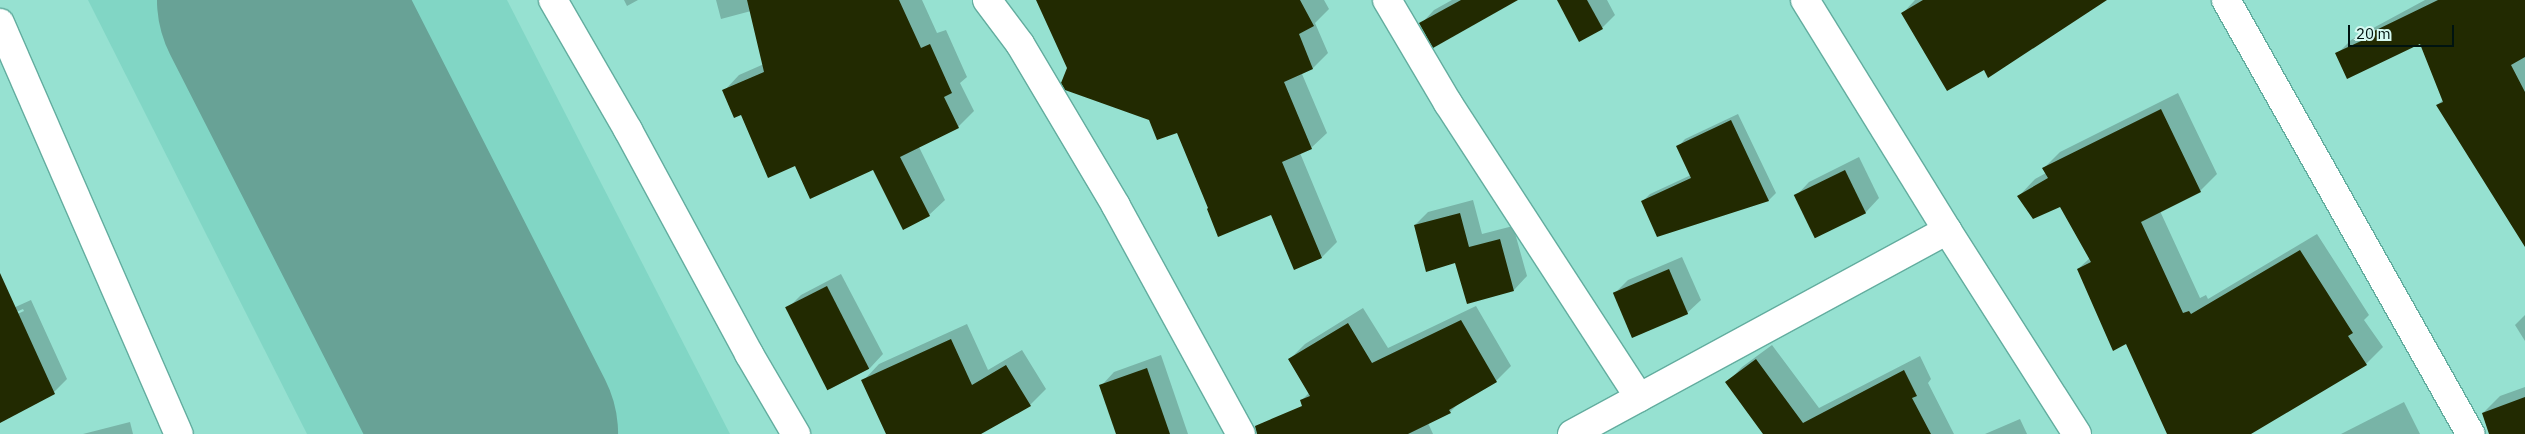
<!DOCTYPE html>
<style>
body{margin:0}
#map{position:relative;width:2525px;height:434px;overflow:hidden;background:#96e1d1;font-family:"IBM Plex Sans",sans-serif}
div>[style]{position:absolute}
.built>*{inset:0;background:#81d6c5}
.shadow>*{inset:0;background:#0003}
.runway>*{height:240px;margin:-120px;padding:0 120px;transform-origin:120px;border-radius:120px;background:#68a296}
.building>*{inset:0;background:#222a01;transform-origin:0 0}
.roads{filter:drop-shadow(1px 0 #63ad9f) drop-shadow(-1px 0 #63ad9f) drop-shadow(0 1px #63ad9f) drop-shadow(0 -1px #63ad9f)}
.street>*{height:28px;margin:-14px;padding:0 14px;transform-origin:14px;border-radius:14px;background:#fff}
.secondary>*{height:28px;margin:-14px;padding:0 14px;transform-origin:14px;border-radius:14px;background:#fff}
span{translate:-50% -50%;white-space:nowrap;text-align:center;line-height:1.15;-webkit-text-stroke:5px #d5f9f1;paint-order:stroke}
.scale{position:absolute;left:2348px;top:25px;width:106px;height:22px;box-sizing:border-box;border:2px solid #001310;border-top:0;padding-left:6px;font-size:15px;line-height:18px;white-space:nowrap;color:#001310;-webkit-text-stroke:4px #d5f9f1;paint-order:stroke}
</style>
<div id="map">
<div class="built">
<div style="clip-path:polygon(88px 0,507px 0,730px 434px,307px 434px)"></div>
</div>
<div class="shadow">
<div style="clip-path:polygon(624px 0,638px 0,627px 6px)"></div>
<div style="clip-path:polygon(716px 0,922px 0,937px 33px,946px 30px,967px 77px,960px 83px,974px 111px,958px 127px,919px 147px,945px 200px,929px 215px,873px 168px,796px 164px,742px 113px,724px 91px,739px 75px,764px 64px,751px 11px,721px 19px)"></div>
<div style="clip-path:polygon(1038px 0,1324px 0,1329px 9px,1315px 23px,1328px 53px,1313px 68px,1302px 74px,1327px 133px,1311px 148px,1300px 153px,1337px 242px,1322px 257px,1272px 214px,1210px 208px,1177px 131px,1150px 119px,1068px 68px)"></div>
<div style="clip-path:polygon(1452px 0,1515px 0,1421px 24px,1434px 10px)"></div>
<div style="clip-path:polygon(1558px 0,1607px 0,1615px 15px,1602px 28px)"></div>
<div style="clip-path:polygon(1915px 0,2099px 0,1985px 69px,1903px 13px)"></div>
<div style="clip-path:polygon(2425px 0,2525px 0,2525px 241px,2437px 105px,2443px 100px,2420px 42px,2337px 54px,2351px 40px)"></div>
<div style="clip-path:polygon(2178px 93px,2217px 174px,2200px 191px,2160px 211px,2200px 298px,2206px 295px,2208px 299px,2317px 234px,2369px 315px,2364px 320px,2383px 347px,2366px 364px,2249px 434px,2169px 434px,2127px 343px,2078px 269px,2090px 258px,2060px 205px,2019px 196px,2035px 179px,2046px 173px,2044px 168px,2060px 152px)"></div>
<div style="clip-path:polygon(1738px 114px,1776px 193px,1769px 200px,1658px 235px,1642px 202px,1650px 194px,1691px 175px,1678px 147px,1685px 139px)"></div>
<div style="clip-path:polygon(1859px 157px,1879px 198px,1866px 212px,1816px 237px,1796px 196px,1809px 182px)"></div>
<div style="clip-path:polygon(1473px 200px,1482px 234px,1513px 226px,1527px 276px,1514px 290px,1456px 262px,1415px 225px,1428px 212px)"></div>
<div style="clip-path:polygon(1682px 257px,1701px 300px,1687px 313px,1614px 294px,1628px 280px)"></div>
<div style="clip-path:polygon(841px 274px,883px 354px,870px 368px,830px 389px,787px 309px,801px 295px)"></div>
<div style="clip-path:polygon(31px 300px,67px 379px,54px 392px,0 421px,0 322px,24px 311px,23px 309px,0 319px,0 314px)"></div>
<div style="clip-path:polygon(1476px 306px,1511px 366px,1496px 381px,1459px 403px,1450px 412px,1428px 423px,1433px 434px,1315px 434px,1301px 401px,1309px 393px,1289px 360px,1305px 344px,1363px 308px,1388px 348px)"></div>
<div style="clip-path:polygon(2525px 315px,2525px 341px,2515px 325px)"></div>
<div style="clip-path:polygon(967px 324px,988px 370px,1022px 350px,1046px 389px,1030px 405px,978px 434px,887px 434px,863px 381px,879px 364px)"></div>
<div style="clip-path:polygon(1772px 345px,1819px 408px,1920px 356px,1931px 379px,1928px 383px,1954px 434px,1765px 434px,1727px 383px,1742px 367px)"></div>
<div style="clip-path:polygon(1161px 355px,1188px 434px,1118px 434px,1101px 386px,1114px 372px)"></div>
<div style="clip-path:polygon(2525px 387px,2525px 434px,2491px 434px,2483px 413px,2500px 396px)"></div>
<div style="clip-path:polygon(2404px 402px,2420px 434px,2341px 434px)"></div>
<div style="clip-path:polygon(2020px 419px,2027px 434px,1985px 434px)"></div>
<div style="clip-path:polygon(130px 422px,133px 434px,83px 434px)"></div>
</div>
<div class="runway">
<div style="left:277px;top:0;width:487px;rotate:63deg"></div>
</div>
<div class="building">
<div style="clip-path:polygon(747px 0,899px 0,921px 48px,930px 44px,952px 93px,944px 97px,959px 128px,900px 157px,930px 216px,903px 230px,873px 170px,810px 199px,795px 166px,768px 178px,741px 115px,734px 118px,722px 90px,764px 72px)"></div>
<div style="clip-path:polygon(1036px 0,1300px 0,1314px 26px,1299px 34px,1313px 69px,1284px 82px,1312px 149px,1282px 162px,1322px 258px,1294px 270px,1271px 215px,1218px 237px,1207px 209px,1208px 208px,1177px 133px,1157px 140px,1149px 120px,1065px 90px,1061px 83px,1067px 68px)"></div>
<div style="clip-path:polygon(1461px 0,1518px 0,1433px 48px,1419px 23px)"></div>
<div style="clip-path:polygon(1557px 0,1587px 0,1603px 29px,1579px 42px)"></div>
<div style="clip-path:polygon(1923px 0,2107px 0,1988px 78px,1984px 70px,1947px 91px,1901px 13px)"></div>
<div style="clip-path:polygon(2438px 0,2525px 0,2525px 57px,2511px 65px,2525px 92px,2525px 247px,2436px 105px,2443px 102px,2420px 44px,2347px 79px,2335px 53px,2372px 36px,2370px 33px)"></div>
<div style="clip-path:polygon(2161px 109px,2201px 192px,2141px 222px,2183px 313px,2189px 311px,2191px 314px,2300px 250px,2353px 333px,2348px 336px,2367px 365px,2251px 434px,2167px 434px,2126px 344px,2113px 351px,2077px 269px,2091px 262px,2060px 207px,2033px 219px,2017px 196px,2048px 178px,2042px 168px)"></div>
<div style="clip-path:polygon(1731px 120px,1769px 201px,1657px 237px,1641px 201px,1691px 178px,1676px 146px)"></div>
<div style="left:1845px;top:170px;width:48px;height:57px;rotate:64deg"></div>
<div style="clip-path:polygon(1460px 213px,1469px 247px,1500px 239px,1514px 291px,1467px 304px,1455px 263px,1426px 272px,1414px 225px)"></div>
<div style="left:1669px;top:269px;width:49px;height:61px;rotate:67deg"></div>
<div style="clip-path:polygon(0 273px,55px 394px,0 423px)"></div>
<div style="left:827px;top:286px;width:93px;height:47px;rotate:63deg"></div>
<div style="clip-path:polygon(1461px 320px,1497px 382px,1449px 410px,1451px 413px,1408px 434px,1257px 434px,1255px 426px,1302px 406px,1300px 400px,1310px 396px,1288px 359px,1348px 323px,1372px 363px)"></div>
<div style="clip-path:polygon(951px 339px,972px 385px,1006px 365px,1031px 406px,981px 434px,886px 434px,861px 380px)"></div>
<div style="clip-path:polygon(1756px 359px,1803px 423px,1904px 370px,1917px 396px,1912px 398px,1931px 434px,1763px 434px,1725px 382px)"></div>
<div style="clip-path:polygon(1147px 368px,1170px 434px,1116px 434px,1099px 385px)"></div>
<div style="clip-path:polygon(2525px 397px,2525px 434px,2489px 434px,2482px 413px)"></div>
</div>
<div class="roads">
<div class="street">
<div style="left:553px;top:0;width:150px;rotate:60deg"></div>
<div style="left:628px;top:130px;width:255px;rotate:61.6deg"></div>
<div style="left:749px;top:354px;width:93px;rotate:59.6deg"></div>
<div style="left:987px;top:0;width:55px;rotate:53.1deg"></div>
<div style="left:1020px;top:44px;width:188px;rotate:59.3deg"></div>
<div style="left:1116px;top:206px;width:260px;rotate:61.3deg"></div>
<div style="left:1387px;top:0;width:120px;rotate:59.4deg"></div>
<div style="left:1448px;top:103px;width:351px;rotate:57deg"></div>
<div style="left:1805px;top:0;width:270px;rotate:58.3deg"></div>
<div style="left:1947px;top:230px;width:242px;rotate:57.5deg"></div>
<div style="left:2226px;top:0;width:498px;rotate:60.6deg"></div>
<div style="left:1572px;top:434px;width:427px;rotate:-28.5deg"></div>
</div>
<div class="secondary">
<div style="left:0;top:23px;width:448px;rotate:66.5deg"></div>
</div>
</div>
<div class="scale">20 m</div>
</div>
